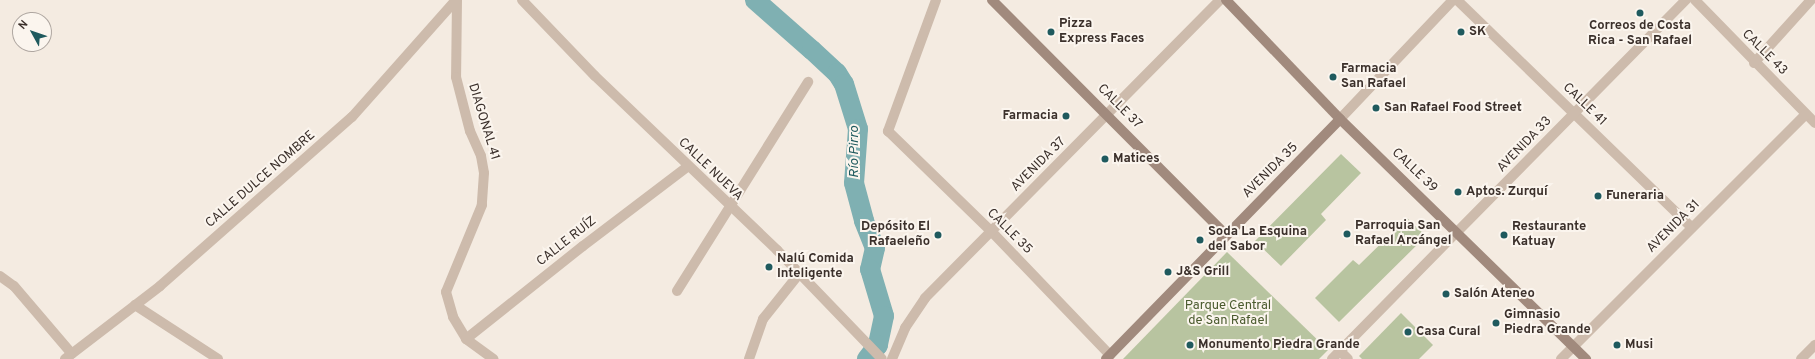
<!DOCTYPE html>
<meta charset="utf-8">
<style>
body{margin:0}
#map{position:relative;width:1815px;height:359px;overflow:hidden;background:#f4ebe1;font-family:Overpass,sans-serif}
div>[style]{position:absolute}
.green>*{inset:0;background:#b8c4a0}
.river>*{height:20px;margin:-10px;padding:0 10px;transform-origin:10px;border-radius:10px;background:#7fb0b2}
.minor>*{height:10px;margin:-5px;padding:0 5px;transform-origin:5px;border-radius:5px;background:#cdbbac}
.tertiary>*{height:10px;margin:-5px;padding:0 5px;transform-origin:5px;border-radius:5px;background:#cdbbac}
.secondary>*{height:10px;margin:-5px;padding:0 5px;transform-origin:5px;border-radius:5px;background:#a18a7d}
.dots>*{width:11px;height:11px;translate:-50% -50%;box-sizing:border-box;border:2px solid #fbf5ee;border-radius:50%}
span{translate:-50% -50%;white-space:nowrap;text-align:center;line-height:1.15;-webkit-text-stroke:4px #fbf5ee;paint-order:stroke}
.poi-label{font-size:13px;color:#3b302b;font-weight:700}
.left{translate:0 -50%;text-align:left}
.right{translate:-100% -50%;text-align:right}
.street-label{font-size:13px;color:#3b302b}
.park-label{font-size:13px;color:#4a5a2e}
.water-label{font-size:14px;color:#1f5a5e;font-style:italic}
.north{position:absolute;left:12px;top:12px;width:40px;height:40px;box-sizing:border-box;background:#fbf5ee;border:1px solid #aea6a0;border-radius:50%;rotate:310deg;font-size:11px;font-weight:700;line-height:16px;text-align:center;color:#3b302b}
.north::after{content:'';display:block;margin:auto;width:14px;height:18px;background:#1f5a5e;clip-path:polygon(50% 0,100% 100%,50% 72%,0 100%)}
</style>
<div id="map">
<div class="green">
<div style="clip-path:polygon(1341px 154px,1361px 173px,1321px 214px,1326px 220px,1281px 266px,1255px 241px)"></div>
<div style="clip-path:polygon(1407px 218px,1426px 236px,1339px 322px,1315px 298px,1353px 260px,1359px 265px)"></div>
<div style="clip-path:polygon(1227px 252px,1328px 350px,1319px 359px,1123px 359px)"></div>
<div style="clip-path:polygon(1401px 313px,1433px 345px,1419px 359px,1362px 359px,1359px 356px)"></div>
</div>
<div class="river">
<div style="left:755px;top:0;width:76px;rotate:41.3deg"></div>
<div style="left:812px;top:50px;width:34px;rotate:43deg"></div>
<div style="left:837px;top:73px;width:13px;rotate:58deg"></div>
<div style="left:844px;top:84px;width:47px;rotate:72.7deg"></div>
<div style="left:858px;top:129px;width:54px;rotate:94.2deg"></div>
<div style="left:854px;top:183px;width:39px;rotate:75deg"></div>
<div style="left:864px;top:221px;width:29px;rotate:68deg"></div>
<div style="left:875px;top:248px;width:22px;rotate:103deg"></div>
<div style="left:870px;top:269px;width:49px;rotate:73.4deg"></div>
<div style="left:884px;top:316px;width:30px;rotate:102deg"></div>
<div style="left:878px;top:345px;width:18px;rotate:128deg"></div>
</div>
<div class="minor">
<div style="left:457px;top:0;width:77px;rotate:90.7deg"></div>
<div style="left:456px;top:77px;width:56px;rotate:75.5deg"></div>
<div style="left:470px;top:131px;width:27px;rotate:66deg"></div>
<div style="left:481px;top:156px;width:17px;rotate:80deg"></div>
<div style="left:484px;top:173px;width:32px;rotate:94deg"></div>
<div style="left:482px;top:205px;width:94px;rotate:112.5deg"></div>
<div style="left:446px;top:292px;width:26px;rotate:74deg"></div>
<div style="left:453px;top:317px;width:26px;rotate:59deg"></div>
<div style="left:466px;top:339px;width:34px;rotate:36deg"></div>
<div style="left:522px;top:0;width:105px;rotate:46.2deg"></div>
<div style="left:595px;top:76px;width:252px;rotate:43.7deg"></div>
<div style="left:777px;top:250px;width:151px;rotate:46.1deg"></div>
<div style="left:936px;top:0;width:140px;rotate:110.1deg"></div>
<div style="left:888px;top:131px;width:144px;rotate:44.2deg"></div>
<div style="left:991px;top:231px;width:172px;rotate:46.2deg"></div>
<div style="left:1457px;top:0;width:327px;rotate:44.1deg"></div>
<div style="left:1695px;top:0;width:172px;rotate:45.7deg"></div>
<div style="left:1754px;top:63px;width:85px;rotate:-47.9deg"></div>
<div style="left:1340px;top:119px;width:164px;rotate:-46.5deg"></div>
<div style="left:1458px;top:231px;width:325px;rotate:-45.4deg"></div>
<div style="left:0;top:276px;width:17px;rotate:36deg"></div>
<div style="left:14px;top:286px;width:89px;rotate:49.5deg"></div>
<div style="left:677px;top:291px;width:247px;rotate:-57.9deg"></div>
<div style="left:135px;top:305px;width:99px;rotate:33deg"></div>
<div style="left:466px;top:339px;width:149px;rotate:-38.5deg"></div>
<div style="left:583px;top:246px;width:131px;rotate:-37.2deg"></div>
<div style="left:1340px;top:351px;width:11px;rotate:45deg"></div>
<div style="left:65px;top:359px;width:120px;rotate:-37.5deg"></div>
<div style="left:160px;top:286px;width:256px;rotate:-41.4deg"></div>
<div style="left:352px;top:117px;width:157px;rotate:-48.4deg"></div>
<div style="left:749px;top:359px;width:42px;rotate:-70.7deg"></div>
<div style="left:763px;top:319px;width:58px;rotate:-51.3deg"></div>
<div style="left:892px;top:359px;width:34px;rotate:-67deg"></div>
<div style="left:905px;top:328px;width:36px;rotate:-56deg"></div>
<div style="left:925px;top:298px;width:419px;rotate:-45.3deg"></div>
<div style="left:1561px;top:359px;width:346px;rotate:-45deg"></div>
</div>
<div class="tertiary">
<div style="left:1332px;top:359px;width:180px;rotate:-45.5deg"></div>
<div style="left:1801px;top:359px;width:20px;rotate:-45deg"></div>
</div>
<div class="secondary">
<div style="left:992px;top:0;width:332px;rotate:45.1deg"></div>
<div style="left:1226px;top:0;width:165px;rotate:46.2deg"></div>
<div style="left:1340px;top:119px;width:344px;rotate:44.3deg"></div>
<div style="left:1106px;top:359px;width:335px;rotate:-45.7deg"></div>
</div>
<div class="dots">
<div style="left:1640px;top:13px;background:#1f5a5e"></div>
<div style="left:1051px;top:32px;background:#1f5a5e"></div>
<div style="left:1461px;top:32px;background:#1f5a5e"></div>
<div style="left:1333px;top:77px;background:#1f5a5e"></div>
<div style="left:1376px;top:108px;background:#1f5a5e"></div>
<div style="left:1066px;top:116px;background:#1f5a5e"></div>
<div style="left:1105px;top:159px;background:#1f5a5e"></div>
<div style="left:1458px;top:192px;background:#1f5a5e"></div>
<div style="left:1598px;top:196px;background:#1f5a5e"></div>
<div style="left:1347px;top:234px;background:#1f5a5e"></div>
<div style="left:938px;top:235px;background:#1f5a5e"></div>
<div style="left:1504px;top:235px;background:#1f5a5e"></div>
<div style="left:1200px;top:240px;background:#1f5a5e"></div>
<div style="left:769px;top:267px;background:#1f5a5e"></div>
<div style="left:1168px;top:272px;background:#1f5a5e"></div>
<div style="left:1446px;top:294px;background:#1f5a5e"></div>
<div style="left:1496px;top:323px;background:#1f5a5e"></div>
<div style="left:1408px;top:332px;background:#1f5a5e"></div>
<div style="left:1190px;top:345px;background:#1f5a5e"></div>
<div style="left:1617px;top:345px;background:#1f5a5e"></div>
</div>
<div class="poi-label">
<span class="left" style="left:1059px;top:32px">Pizza<br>Express Faces</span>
<span style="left:1640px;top:34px">Correos de Costa<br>Rica - San Rafael</span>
<span class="left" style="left:1469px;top:32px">SK</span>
<span class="left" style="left:1341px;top:77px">Farmacia<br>San Rafael</span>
<span class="left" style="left:1384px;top:108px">San Rafael Food Street</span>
<span class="right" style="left:1058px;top:116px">Farmacia</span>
<span class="left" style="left:1113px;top:159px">Matices</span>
<span class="left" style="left:1466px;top:192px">Aptos. Zurquí</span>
<span class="left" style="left:1606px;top:196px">Funeraria</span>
<span class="left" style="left:1355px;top:234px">Parroquia San<br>Rafael Arcángel</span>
<span class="right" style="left:930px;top:235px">Depósito El<br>Rafaeleño</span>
<span class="left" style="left:1512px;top:235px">Restaurante<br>Katuay</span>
<span class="left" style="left:1208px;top:240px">Soda La Esquina<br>del Sabor</span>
<span class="left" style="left:777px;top:267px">Nalú Comida<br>Inteligente</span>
<span class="left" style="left:1176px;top:272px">J&amp;S Grill</span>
<span class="left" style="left:1454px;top:294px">Salón Ateneo</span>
<span class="left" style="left:1504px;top:323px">Gimnasio<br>Piedra Grande</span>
<span class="left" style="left:1416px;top:332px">Casa Cural</span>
<span class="left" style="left:1198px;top:345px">Monumento Piedra Grande</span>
<span class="left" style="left:1625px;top:345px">Musi</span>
</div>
<div class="street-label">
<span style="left:1764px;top:53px;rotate:45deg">CALLE 43</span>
<span style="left:1584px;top:105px;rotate:44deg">CALLE 41</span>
<span style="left:1119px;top:107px;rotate:45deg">CALLE 37</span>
<span style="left:483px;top:122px;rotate:73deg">DIAGONAL 41</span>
<span style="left:1525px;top:145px;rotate:-46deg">AVENIDA 33</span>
<span style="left:1039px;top:165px;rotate:-45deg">AVENIDA 37</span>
<span style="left:710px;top:170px;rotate:44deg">CALLE NUEVA</span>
<span style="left:1271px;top:171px;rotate:-45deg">AVENIDA 35</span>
<span style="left:1414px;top:171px;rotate:44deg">CALLE 39</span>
<span style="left:261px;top:180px;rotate:-41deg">CALLE DULCE NOMBRE</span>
<span style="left:1674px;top:227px;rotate:-45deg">AVENIDA 31</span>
<span style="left:1009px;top:232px;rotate:45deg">CALLE 35</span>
<span style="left:567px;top:242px;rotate:-38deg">CALLE RUÍZ</span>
</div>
<div class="park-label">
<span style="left:1228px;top:314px">Parque Central<br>de San Rafael</span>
</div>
<div class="water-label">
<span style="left:855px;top:152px;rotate:-90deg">Río Pirro</span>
</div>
<div class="north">N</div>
</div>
